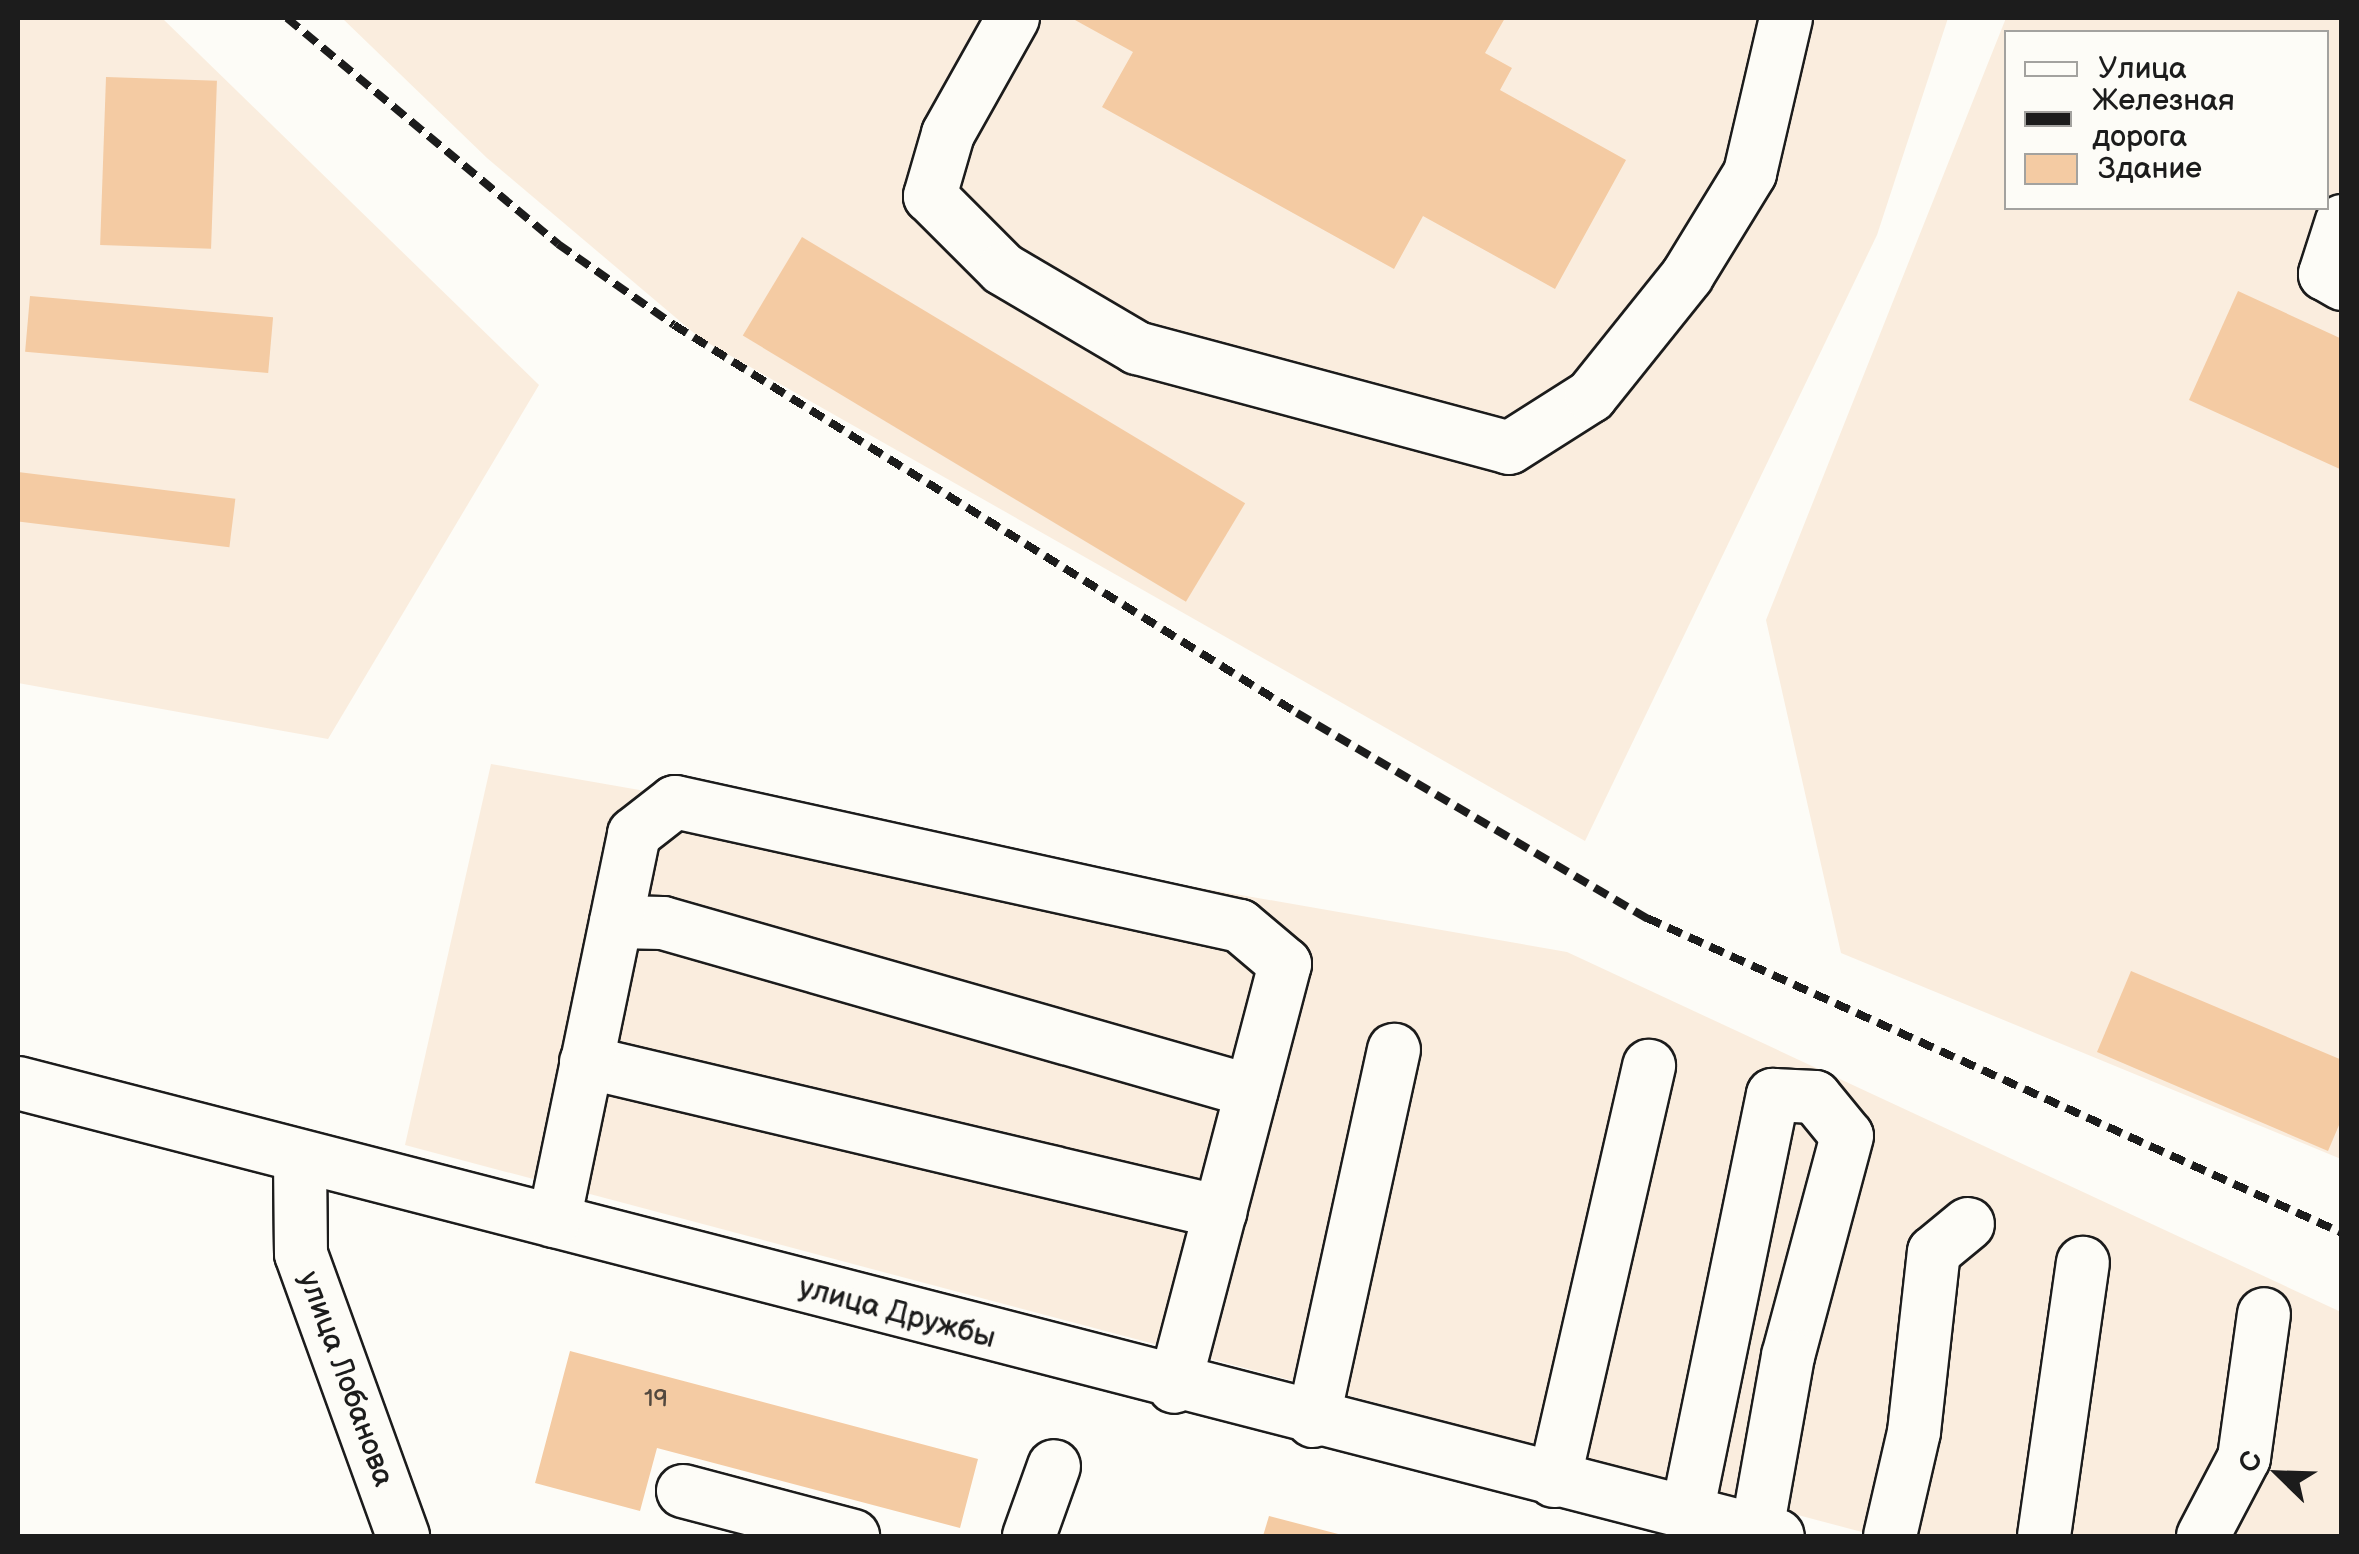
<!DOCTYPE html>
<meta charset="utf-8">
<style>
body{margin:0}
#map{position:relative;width:2359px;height:1554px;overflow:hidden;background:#fdfcf7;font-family:"Balsamiq Sans",sans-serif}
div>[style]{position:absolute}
.built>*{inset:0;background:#faedde}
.building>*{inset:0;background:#f4cba3;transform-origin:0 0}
.roads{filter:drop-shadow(2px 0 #1c1c1c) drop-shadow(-2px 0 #1c1c1c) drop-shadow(0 2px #1c1c1c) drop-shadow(0 -2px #1c1c1c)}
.minor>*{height:52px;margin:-26px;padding:0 26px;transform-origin:26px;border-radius:26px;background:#fdfcf7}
.rail>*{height:8px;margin-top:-4px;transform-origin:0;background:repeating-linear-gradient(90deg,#1c1c1c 0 15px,transparent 0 23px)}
span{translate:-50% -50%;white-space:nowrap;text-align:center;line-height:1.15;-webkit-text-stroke:9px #fdfcf7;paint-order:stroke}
.number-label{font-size:25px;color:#52483e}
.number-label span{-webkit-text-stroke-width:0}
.street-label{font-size:30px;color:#1c1c1c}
.frame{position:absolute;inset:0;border:20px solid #1c1c1c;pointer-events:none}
.legend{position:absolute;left:2004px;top:30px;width:325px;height:180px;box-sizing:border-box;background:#fdfcf7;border:2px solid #a3a29f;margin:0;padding:12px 18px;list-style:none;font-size:30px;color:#1c1c1c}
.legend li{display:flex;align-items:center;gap:20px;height:50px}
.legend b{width:50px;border:2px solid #a3a29f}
.north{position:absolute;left:2229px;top:1424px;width:100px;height:100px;-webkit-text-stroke:8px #fdfcf7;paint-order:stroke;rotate:293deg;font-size:28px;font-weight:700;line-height:40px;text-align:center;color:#1c1c1c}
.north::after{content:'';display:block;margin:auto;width:35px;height:45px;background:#1c1c1c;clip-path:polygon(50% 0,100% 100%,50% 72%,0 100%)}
</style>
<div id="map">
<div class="built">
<div style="clip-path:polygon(18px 18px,162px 18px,539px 385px,328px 739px,18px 683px)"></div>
<div style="clip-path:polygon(342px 18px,1948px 18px,1877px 235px,1585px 841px,701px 339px,487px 158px)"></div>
<div style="clip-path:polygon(evenodd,2006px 18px,2341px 18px,2341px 1159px,1841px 953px,1766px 620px,2006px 18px,2006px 32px,2326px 32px,2326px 208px,2006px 208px,2006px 32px)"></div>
<div style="clip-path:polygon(491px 764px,1567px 952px,2341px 1312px,2341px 1536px,1877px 1536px,405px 1145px)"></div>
</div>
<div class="building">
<div style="clip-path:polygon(1505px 18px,1485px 53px,1512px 68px,1500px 90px,1626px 160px,1555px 289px,1423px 216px,1394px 269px,1102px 107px,1133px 52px,1075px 20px)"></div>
<div style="left:106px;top:77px;width:111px;height:168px;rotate:2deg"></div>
<div style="left:802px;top:237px;width:517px;height:115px;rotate:31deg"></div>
<div style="clip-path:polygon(2238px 291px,2342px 339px,2342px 470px,2189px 400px)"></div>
<div style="left:30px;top:296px;width:244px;height:56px;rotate:5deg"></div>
<div style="left:18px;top:472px;width:219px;height:49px;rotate:7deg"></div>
<div style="clip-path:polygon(2131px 971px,2342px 1060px,2342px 1118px,2328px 1151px,2097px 1052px)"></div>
<div style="clip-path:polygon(570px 1351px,978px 1459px,960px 1528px,657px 1448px,640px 1511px,535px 1483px)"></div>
<div style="clip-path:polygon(1269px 1516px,1342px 1535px,1342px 1536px,1263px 1536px)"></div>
</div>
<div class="roads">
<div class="minor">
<div style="left:1013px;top:18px;width:133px;rotate:119.3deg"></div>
<div style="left:948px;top:134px;width:65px;rotate:106.2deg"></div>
<div style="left:930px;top:196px;width:103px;rotate:45deg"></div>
<div style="left:1003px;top:269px;width:156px;rotate:30.5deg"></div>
<div style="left:1137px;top:348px;width:385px;rotate:15deg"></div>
<div style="left:1509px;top:448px;width:97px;rotate:-32.4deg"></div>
<div style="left:1591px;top:396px;width:154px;rotate:-51.3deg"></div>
<div style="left:1687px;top:276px;width:121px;rotate:-58.5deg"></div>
<div style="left:1750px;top:173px;width:159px;rotate:-76.9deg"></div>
<div style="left:2342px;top:221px;width:56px;rotate:107.8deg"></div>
<div style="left:2325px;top:274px;width:20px;rotate:30deg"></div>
<div style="left:616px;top:922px;width:47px;rotate:1.2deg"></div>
<div style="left:663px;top:923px;width:612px;rotate:15.95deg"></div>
<div style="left:586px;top:1062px;width:652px;rotate:13.31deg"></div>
<div style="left:18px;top:1083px;width:1817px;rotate:14.43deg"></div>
<div style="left:300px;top:1160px;width:94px;rotate:89.4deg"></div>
<div style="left:301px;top:1254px;width:300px;rotate:70.1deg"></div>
<div style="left:554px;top:1221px;width:395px;rotate:-78.3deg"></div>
<div style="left:634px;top:834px;width:52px;rotate:-38deg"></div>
<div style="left:675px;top:802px;width:578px;rotate:12.38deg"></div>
<div style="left:1240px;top:926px;width:59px;rotate:40.2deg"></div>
<div style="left:1285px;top:964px;width:437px;rotate:104.7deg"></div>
<div style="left:1313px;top:1421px;width:380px;rotate:-77.7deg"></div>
<div style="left:1554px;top:1481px;width:426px;rotate:-77.1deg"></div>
<div style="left:683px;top:1491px;width:176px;rotate:14.8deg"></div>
<div style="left:1687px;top:1513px;width:427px;rotate:-78.4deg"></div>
<div style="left:1773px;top:1095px;width:42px;rotate:2.7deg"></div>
<div style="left:1815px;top:1097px;width:50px;rotate:50.6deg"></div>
<div style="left:1847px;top:1136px;width:228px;rotate:105deg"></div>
<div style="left:1788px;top:1356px;width:183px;rotate:100.1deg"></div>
<div style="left:1029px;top:1536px;width:74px;rotate:-70.3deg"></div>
<div style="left:1890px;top:1536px;width:107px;rotate:-77deg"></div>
<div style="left:1914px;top:1432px;width:181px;rotate:-83.7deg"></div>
<div style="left:1934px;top:1252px;width:44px;rotate:-39.5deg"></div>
<div style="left:2044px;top:1536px;width:276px;rotate:-81.9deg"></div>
<div style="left:2203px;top:1536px;width:88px;rotate:-62.3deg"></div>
<div style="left:2244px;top:1458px;width:145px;rotate:-82.1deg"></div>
</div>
</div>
<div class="rail">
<div style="left:287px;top:18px;width:353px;rotate:39.8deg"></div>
<div style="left:558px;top:244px;width:141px;rotate:34.9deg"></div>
<div style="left:674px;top:325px;width:734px;rotate:31.91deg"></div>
<div style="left:1297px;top:713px;width:406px;rotate:30.4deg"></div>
<div style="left:1647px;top:918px;width:763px;rotate:24.38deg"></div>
</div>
<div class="number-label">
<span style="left:656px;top:1399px">19</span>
</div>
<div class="street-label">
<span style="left:897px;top:1313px;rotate:15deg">улица Дружбы</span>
<span style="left:346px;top:1379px;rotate:70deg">улица Лобанова</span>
</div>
<div class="frame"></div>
<ul class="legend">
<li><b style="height:12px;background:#fdfcf7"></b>Улица</li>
<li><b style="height:12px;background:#1c1c1c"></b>Железная дорога</li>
<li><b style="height:28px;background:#f4cba3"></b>Здание</li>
</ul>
<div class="north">С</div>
</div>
